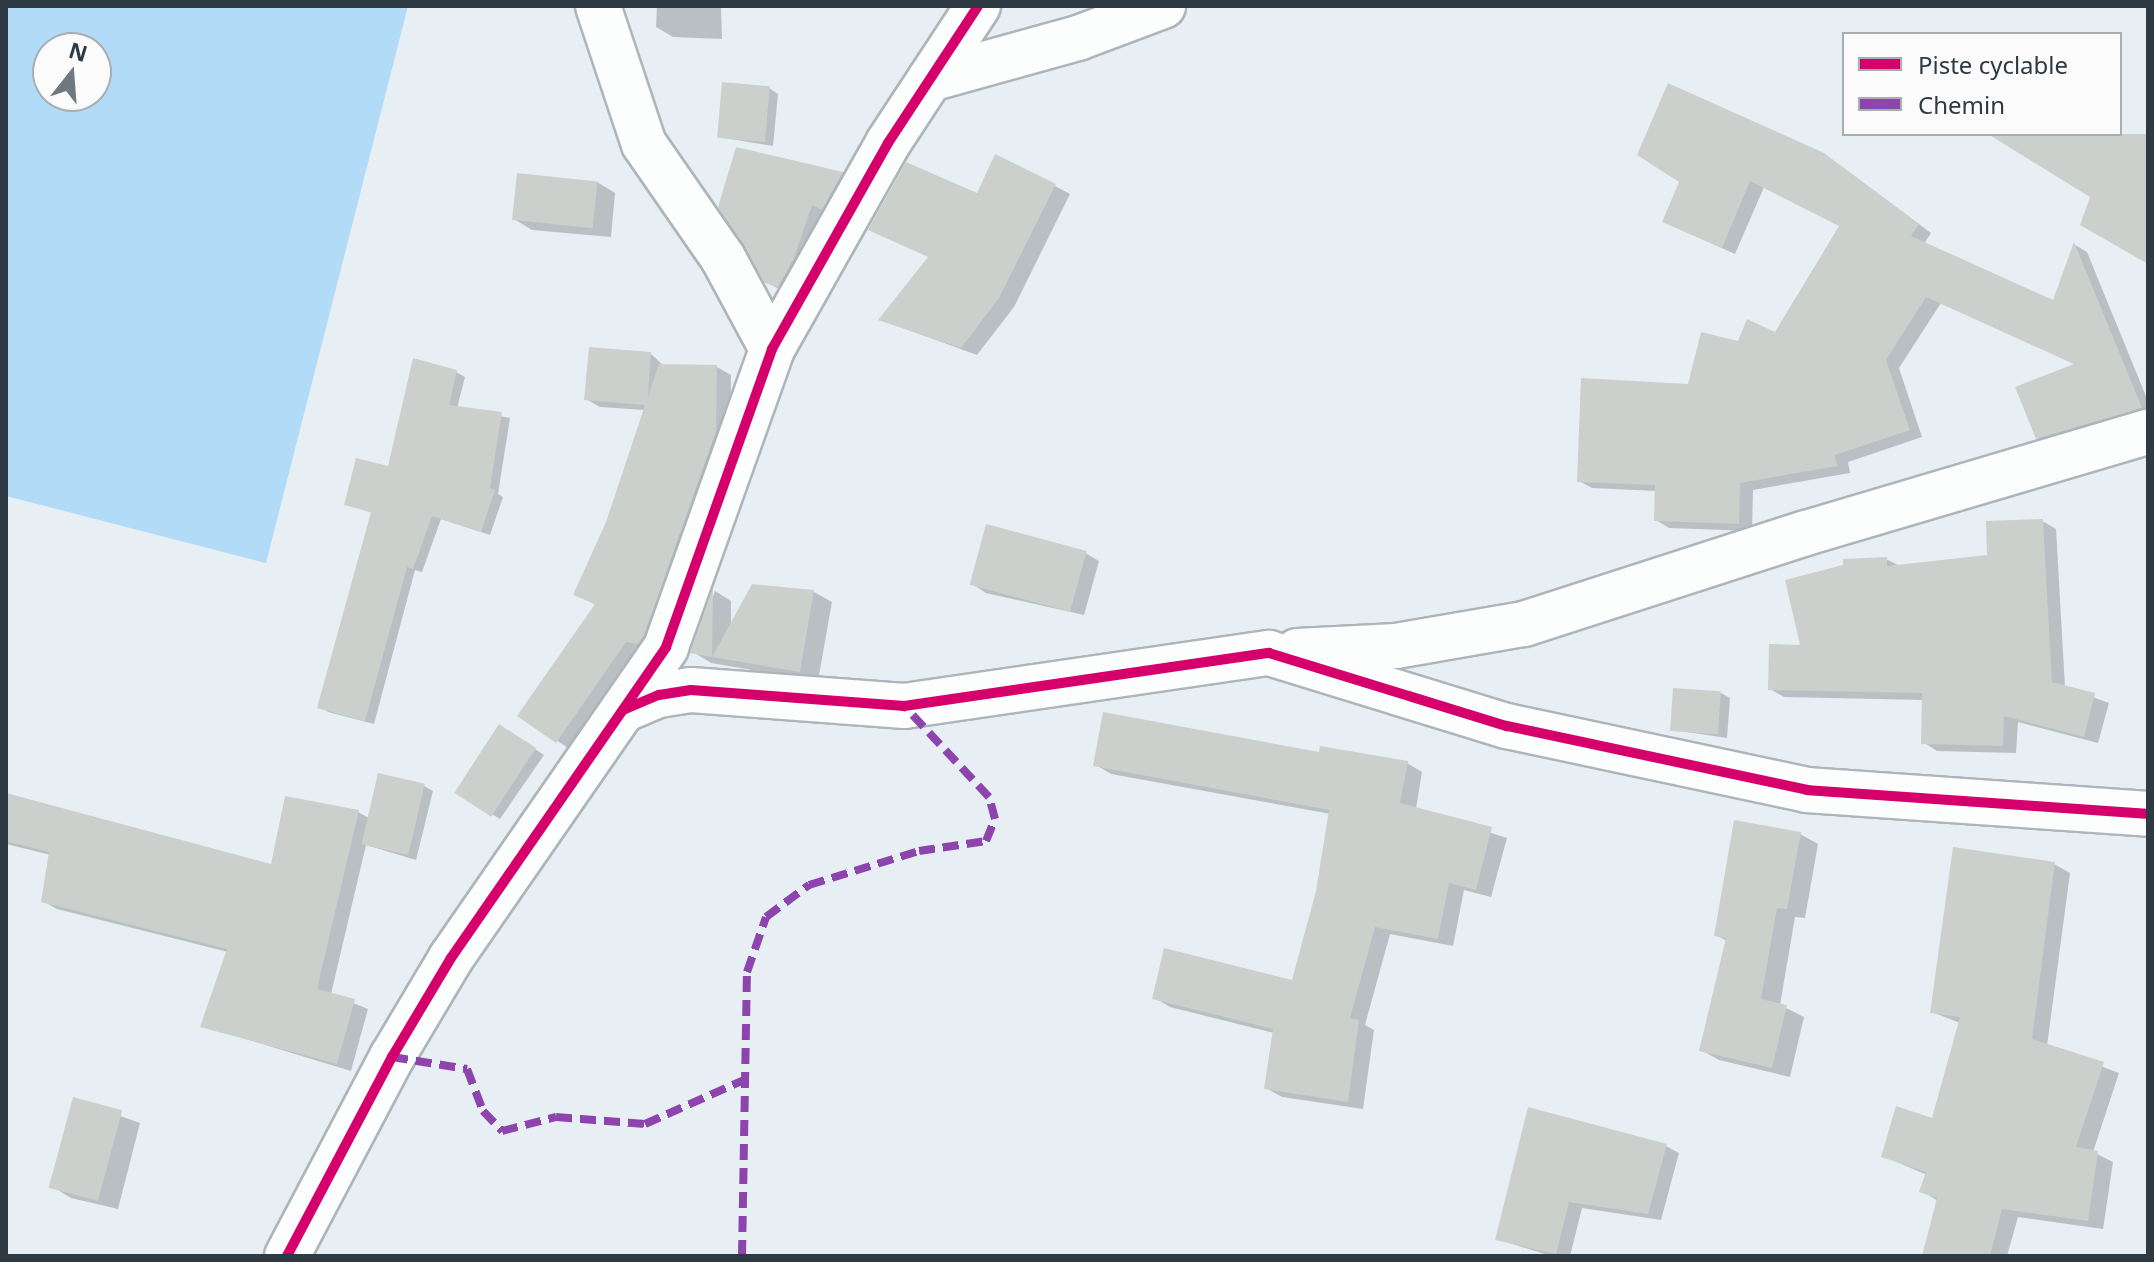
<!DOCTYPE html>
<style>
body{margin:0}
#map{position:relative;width:2154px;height:1262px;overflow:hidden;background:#e8eff4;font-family:"Noto Sans",sans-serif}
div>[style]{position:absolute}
.green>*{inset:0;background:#b1dbf6}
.shadow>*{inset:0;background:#0003}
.building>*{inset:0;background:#cbd0cc;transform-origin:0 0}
.roads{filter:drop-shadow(2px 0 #adb5bb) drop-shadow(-2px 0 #adb5bb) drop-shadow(0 2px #adb5bb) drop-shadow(0 -2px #adb5bb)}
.minor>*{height:44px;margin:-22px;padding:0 22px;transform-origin:22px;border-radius:22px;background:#fcfdfd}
.quiet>*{height:8px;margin-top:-4px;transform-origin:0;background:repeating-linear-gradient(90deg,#8e44ad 0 16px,transparent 0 24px)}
.cycleway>*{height:10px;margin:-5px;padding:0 5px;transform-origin:5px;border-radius:5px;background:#d6006c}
span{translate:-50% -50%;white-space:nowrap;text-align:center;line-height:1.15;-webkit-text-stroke:7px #fbfbfb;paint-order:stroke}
.frame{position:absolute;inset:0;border:8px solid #2d3a43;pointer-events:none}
.legend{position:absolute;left:1842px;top:32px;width:280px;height:104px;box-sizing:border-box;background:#fbfbfb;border:2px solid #a9aeb1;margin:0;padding:10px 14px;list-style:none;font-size:24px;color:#2d3a43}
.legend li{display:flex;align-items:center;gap:16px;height:40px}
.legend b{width:40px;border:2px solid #a9aeb1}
.north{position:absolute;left:32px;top:32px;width:80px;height:80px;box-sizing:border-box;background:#fbfbfb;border:2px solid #a9aeb1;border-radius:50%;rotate:17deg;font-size:22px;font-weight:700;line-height:32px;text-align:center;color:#2d3a43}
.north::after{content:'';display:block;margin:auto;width:28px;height:36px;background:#6e7981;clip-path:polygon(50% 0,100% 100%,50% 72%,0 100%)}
</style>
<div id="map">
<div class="green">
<div style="clip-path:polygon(evenodd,6px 6px,408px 6px,266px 563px,6px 496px,6px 6px,48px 48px,96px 48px,96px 96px,48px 96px,48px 48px)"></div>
</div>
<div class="shadow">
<div style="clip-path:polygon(657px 6px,721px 6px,722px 39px,673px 37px,656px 27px)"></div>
<div style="clip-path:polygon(769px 88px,778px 94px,773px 146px,718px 137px)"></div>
<div style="clip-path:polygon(737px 149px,842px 173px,858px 182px,783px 291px,766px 282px)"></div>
<div style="clip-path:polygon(1838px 164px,1931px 233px,1924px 244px,2054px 302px,2075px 245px,2087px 252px,2148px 401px,2148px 417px,2051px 445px,2038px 438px,2077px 365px,1941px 303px,1899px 368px,1922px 437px,1848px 462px,1850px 473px,1753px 490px,1752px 531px,1669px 528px,1656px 520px,1657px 491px,1592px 488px,1579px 481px,1739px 343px,1776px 334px,1842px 226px,1764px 187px,1735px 254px,1664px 222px,1682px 181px)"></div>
<div style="clip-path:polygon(597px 182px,615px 193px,611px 237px,532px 230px,514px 219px)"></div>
<div style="clip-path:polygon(1055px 186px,1070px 194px,1014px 307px,977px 355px,881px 320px,978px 196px)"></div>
<div style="clip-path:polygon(651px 354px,664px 366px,717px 367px,731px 375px,730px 440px,652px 651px,571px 750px,520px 716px,596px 605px,576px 594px,608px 523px,645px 410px,600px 407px,586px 399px)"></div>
<div style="clip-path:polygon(456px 372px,465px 377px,457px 408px,510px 418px,498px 494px,503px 497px,490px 535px,441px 519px,422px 572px,415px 570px,374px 724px,328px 712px,320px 707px,373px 513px,346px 504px,390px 468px)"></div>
<div style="clip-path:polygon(2042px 521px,2056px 529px,2065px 687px,2109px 703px,2098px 743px,2018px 722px,2016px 753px,1937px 751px,1923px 742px,1924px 700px,1784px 697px,1770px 689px,1886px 559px,1900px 566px,1989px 557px)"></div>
<div style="clip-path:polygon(1085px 553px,1099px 561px,1084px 615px,986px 593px,972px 584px)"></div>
<div style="clip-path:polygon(715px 591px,731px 601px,731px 627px,814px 592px,832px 602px,818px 681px,711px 663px,693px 652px)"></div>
<div style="clip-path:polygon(1721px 693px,1730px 698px,1727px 738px,1673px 730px)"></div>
<div style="clip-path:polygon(509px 732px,544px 755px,500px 819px,492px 814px)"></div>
<div style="clip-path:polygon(1321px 754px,1407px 763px,1422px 772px,1416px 809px,1507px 838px,1491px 897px,1464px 890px,1453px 946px,1390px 934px,1365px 1025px,1374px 1030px,1363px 1109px,1282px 1097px,1266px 1088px,1274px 1033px,1170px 1007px,1155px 998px,1294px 982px,1318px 892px,1331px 814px,1111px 774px,1096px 765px)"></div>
<div style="clip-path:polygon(424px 786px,433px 791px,416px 860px,366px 845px,331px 994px,368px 1009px,351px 1071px,203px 1026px,228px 952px,57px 909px,43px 901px,51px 855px,6px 844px,6px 795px,272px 866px,358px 812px,369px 818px)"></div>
<div style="clip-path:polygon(1800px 834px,1818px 844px,1805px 918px,1795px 917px,1780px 1005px,1804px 1017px,1790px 1077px,1719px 1060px,1701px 1050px,1727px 941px,1716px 935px)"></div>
<div style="clip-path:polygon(2054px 864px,2070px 873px,2047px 1046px,2119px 1073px,2093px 1152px,2113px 1162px,2103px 1229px,2018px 1217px,2007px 1256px,1925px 1256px,1938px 1201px,1922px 1191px,1927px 1175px,1883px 1156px,1933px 1120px,1960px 1023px,1932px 1012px)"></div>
<div style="clip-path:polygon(75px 1100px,140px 1123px,118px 1209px,71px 1198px,53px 1187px)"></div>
<div style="clip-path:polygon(1666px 1146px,1679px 1153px,1661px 1220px,1582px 1208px,1570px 1256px,1551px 1256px,1497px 1239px)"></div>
</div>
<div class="building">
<div style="left:722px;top:82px;width:48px;height:56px;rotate:5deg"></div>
<div style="clip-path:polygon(1668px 83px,1824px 153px,1919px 224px,1911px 236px,2053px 300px,2074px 242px,2142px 408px,2036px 439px,2015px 387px,2074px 364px,1926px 297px,1886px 360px,1910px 430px,1835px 455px,1837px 466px,1740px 483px,1739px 524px,1654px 521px,1655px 485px,1577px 482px,1581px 378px,1688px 384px,1701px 332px,1738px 341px,1747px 319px,1775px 332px,1839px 226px,1750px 181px,1722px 248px,1662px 222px,1679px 182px,1637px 155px)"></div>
<div style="clip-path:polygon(1988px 134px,2148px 134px,2148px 264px,2080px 225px,2090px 197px)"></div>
<div style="clip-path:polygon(736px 147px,843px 172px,822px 210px,812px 205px,794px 258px,778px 287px,765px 283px,718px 207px)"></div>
<div style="clip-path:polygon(995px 154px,1056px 184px,999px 298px,961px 348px,878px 320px,928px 257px,868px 230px,906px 162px,977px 193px)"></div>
<div style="left:517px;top:173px;width:81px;height:47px;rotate:6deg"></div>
<div style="clip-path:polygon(589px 347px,651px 352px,648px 397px,659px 364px,717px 365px,716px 431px,644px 636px,638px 644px,626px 642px,556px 743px,517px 716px,595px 604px,573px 595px,606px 522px,645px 405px,584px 400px)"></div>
<div style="clip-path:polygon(413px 358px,457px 370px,449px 405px,502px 412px,490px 488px,495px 490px,481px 532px,432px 516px,413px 569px,407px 567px,365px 721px,317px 708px,371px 512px,344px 505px,356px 458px,388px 466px)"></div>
<div style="clip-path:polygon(2043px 519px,2052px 682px,2095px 693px,2084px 737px,2004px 716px,2003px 746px,1921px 744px,1922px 693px,1768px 690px,1769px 644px,1800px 645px,1785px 580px,1843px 565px,1843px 559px,1887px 557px,1887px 566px,1987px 555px,1986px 521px)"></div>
<div style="left:986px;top:524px;width:104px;height:63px;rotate:15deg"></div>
<div style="clip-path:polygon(752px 584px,814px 590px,800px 672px,712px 657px)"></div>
<div style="clip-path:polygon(713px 588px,712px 657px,690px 653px)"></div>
<div style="left:1673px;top:688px;width:48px;height:43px;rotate:4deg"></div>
<div style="clip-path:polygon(1103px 712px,1319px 752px,1320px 746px,1408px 761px,1400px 803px,1492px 827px,1476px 890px,1449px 883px,1438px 939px,1375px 927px,1350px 1018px,1359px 1020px,1348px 1102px,1264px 1089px,1273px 1029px,1152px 999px,1164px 948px,1292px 980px,1316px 891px,1329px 810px,1093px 766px)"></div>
<div style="left:499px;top:724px;width:44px;height:82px;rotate:33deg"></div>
<div style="left:378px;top:773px;width:48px;height:73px;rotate:13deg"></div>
<div style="clip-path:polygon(6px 793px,271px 864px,285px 796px,359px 810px,317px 989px,355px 999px,337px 1064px,200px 1027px,227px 949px,41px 902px,49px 852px,6px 841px)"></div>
<div style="clip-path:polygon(1734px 820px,1801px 832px,1787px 909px,1777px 908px,1761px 999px,1787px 1005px,1772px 1068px,1699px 1051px,1726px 938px,1714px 936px)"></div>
<div style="clip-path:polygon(1953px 847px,2055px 862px,2032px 1039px,2104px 1062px,2076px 1147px,2098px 1151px,2088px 1221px,2002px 1209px,1990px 1256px,1922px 1256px,1937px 1198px,1919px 1192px,1926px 1172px,1881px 1157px,1896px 1106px,1932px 1118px,1960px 1017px,1930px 1013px)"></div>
<div style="left:73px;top:1097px;width:51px;height:94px;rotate:15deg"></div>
<div style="clip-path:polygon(1528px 1107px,1667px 1144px,1648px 1214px,1569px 1202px,1556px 1254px,1495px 1240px)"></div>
</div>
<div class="roads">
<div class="minor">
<div style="left:598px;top:6px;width:145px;rotate:71.6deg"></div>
<div style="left:644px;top:144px;width:139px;rotate:55.3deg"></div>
<div style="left:723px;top:258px;width:103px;rotate:61.7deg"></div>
<div style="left:930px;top:79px;width:154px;rotate:-15.5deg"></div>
<div style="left:1078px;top:38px;width:91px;rotate:-20.6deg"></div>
<div style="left:1297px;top:651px;width:99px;rotate:-2.9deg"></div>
<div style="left:1396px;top:646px;width:130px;rotate:-9.8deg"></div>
<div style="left:1524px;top:624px;width:296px;rotate:-17.9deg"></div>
<div style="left:1806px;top:533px;width:357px;rotate:-16.5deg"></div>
<div style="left:623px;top:710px;width:39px;rotate:-23deg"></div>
<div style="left:659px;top:695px;width:32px;rotate:-9deg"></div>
<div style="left:691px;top:690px;width:214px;rotate:4.3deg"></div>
<div style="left:904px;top:706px;width:369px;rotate:-8.3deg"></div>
<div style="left:1269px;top:653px;width:249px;rotate:17.1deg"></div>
<div style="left:1507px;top:726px;width:307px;rotate:12deg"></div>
<div style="left:1807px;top:790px;width:342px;rotate:4deg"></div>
<div style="left:287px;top:1256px;width:225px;rotate:-62.2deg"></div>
<div style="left:392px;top:1057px;width:115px;rotate:-59.2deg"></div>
<div style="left:451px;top:958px;width:378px;rotate:-55.3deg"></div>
<div style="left:666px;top:647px;width:316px;rotate:-70.4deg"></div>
<div style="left:772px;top:349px;width:236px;rotate:-60.6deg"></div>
<div style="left:888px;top:143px;width:164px;rotate:-56.7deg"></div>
</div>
</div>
<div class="quiet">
<div style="left:392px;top:1057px;width:76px;rotate:9.1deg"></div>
<div style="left:467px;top:1069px;width:45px;rotate:69.1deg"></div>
<div style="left:483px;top:1111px;width:28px;rotate:46deg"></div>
<div style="left:502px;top:1131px;width:56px;rotate:-14.5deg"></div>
<div style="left:556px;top:1117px;width:89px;rotate:4.5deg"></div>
<div style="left:645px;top:1124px;width:108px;rotate:-24deg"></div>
<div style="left:742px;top:1256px;width:284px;rotate:-89deg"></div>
<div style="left:747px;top:972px;width:58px;rotate:-70.9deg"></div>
<div style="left:766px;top:917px;width:54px;rotate:-36.7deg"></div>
<div style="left:809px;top:885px;width:115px;rotate:-17.2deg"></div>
<div style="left:919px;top:851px;width:68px;rotate:-8.5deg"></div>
<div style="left:986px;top:841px;width:24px;rotate:-68deg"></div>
<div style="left:995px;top:819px;width:23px;rotate:-105deg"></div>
<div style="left:989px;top:797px;width:125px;rotate:-133deg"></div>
</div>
<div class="cycleway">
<div style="left:623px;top:710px;width:39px;rotate:-23deg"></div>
<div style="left:659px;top:695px;width:32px;rotate:-9deg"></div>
<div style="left:691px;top:690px;width:214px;rotate:4.3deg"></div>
<div style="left:904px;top:706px;width:369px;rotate:-8.3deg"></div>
<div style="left:1269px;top:653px;width:249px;rotate:17.1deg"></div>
<div style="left:1507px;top:726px;width:307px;rotate:12deg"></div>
<div style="left:1807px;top:790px;width:342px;rotate:4deg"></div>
<div style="left:287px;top:1256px;width:225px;rotate:-62.2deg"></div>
<div style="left:392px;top:1057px;width:115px;rotate:-59.2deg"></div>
<div style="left:451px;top:958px;width:378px;rotate:-55.3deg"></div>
<div style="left:666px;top:647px;width:316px;rotate:-70.4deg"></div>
<div style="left:772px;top:349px;width:236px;rotate:-60.6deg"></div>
<div style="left:888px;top:143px;width:164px;rotate:-56.7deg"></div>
</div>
<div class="frame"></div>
<ul class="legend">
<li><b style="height:10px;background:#d6006c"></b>Piste cyclable</li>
<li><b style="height:10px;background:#8e44ad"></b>Chemin</li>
</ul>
<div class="north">N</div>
</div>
